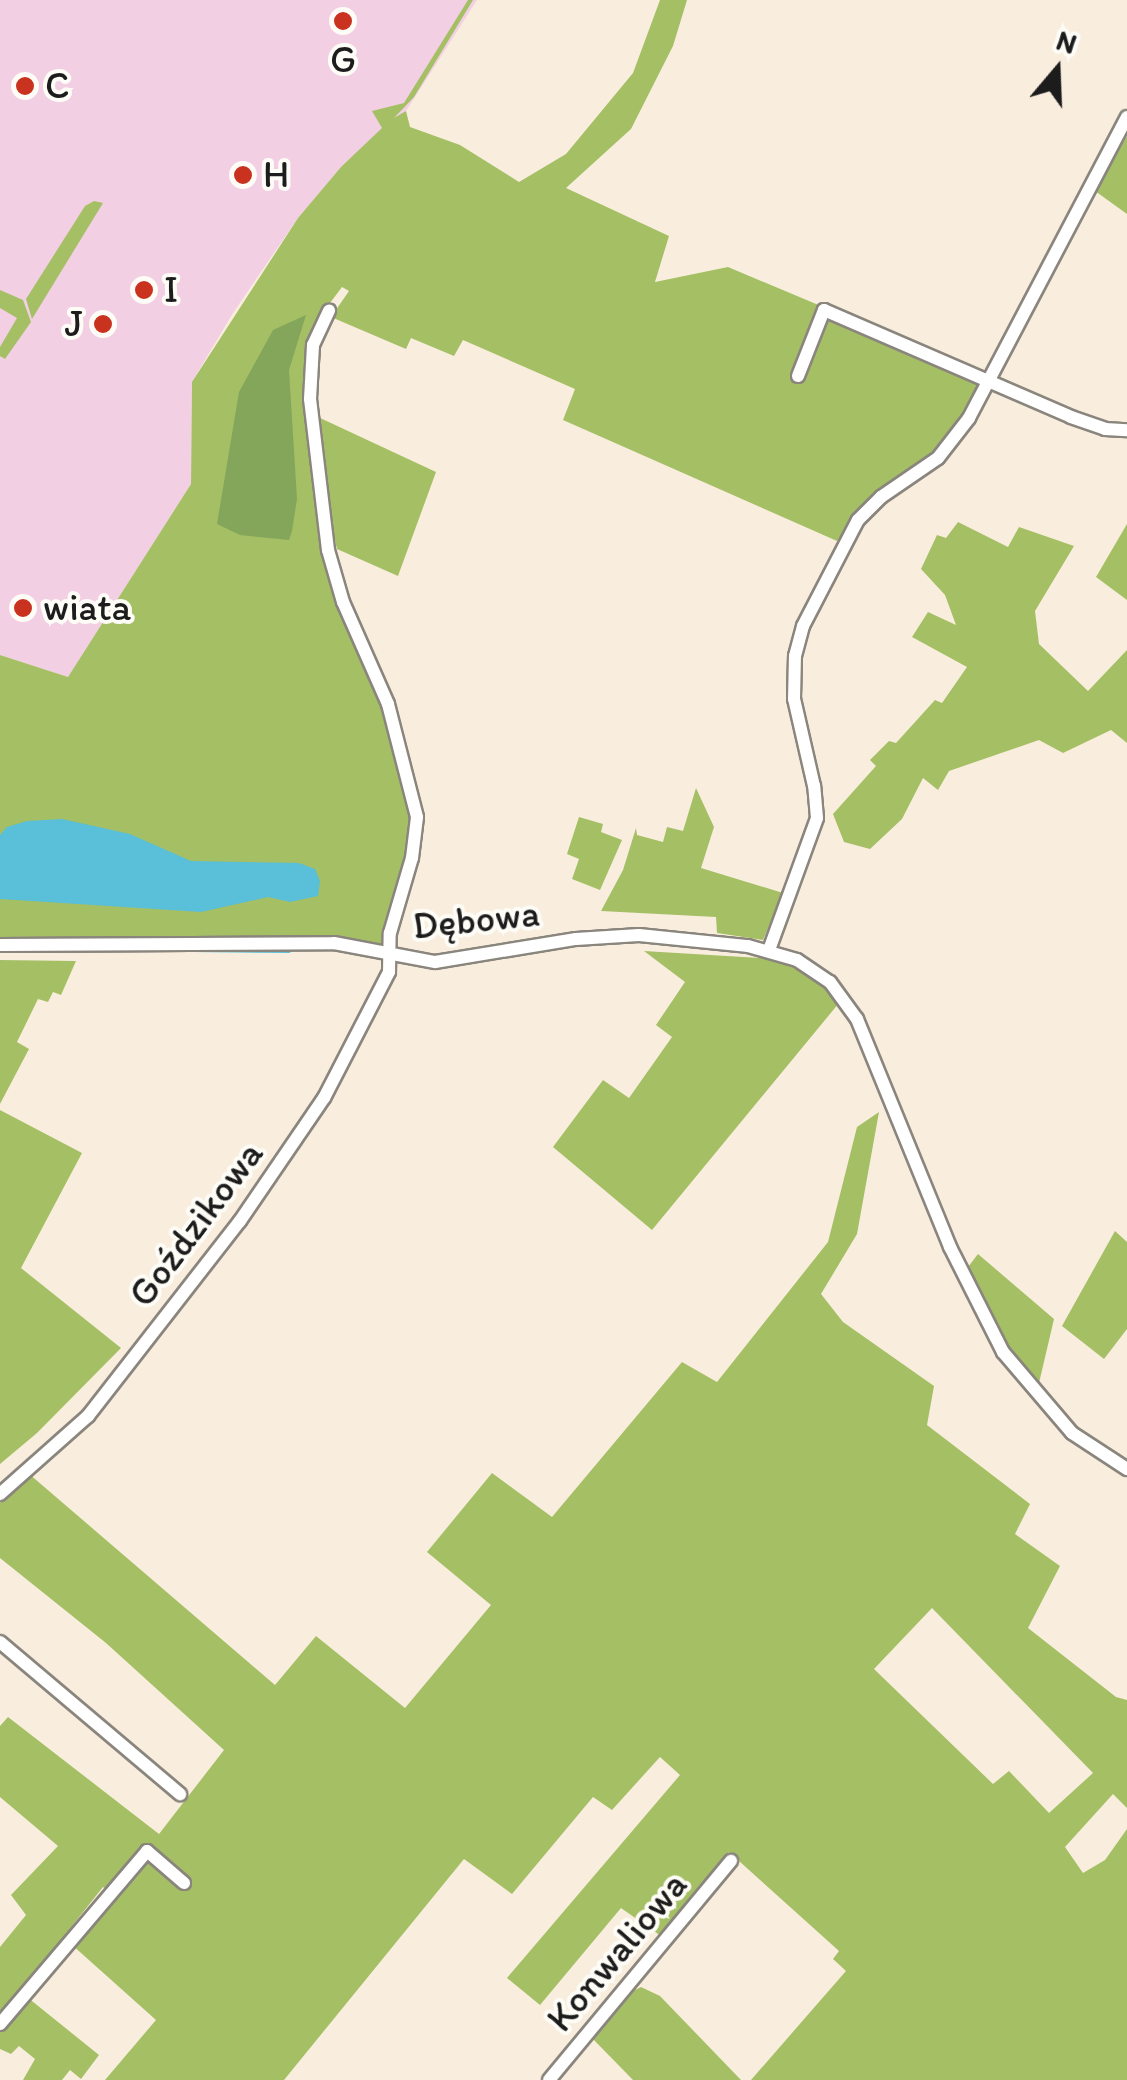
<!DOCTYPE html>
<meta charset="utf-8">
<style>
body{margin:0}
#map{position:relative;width:1127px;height:2080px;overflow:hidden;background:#f9eede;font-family:Itim,sans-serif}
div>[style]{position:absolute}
.built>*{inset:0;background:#f2cfe2}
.green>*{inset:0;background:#a5bf65}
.forest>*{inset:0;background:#84a65a}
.water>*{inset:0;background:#5abfd8}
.stream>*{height:4px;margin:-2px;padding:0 2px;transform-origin:2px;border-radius:2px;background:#5abfd8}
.roads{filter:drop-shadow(2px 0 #8a857d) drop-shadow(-2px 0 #8a857d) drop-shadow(0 2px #8a857d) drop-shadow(0 -2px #8a857d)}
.minor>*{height:12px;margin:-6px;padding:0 6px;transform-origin:6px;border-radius:6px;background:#fff}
.dots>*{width:28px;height:28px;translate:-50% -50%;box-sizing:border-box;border:5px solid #fdfcf7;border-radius:50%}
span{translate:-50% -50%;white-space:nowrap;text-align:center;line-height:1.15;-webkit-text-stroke:8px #fdfcf7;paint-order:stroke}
.poi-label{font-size:38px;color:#1c1c1c}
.left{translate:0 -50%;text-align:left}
.right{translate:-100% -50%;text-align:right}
.street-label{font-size:38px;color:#1c1c1c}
.north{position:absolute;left:1007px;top:20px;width:100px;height:100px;-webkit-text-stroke:8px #fdfcf7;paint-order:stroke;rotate:19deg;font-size:28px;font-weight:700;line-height:40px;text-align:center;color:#1c1c1c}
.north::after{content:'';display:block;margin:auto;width:35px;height:45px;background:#1c1c1c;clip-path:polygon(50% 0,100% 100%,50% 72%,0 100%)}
</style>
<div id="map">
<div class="built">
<div style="clip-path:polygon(0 0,477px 0,406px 111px,341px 167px,298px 218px,233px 313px,192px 382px,191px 484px,68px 677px,0 655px)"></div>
</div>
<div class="green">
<div style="clip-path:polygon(468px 0,473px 0,414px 97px,394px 118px,406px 111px,410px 127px,460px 145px,519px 182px,566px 154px,633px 73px,660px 0,687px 0,673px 46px,631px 129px,566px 188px,669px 236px,655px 282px,728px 267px,985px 375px,940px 450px,860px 511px,837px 541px,563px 420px,575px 389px,463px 340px,454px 356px,411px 338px,406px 349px,331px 317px,349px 291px,342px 287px,318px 319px,307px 353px,328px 550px,414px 795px,401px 900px,381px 950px,0 943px,0 655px,68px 677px,191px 484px,192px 382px,298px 218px,341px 167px,382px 128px,372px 111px,404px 103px)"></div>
<div style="clip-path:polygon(1127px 136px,1127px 214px,1095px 191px)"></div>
<div style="clip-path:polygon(94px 201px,103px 203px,32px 319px,26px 299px,85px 206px)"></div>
<div style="clip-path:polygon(0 290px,23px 300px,31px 322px,5px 359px,0 356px,0 347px,17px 318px,0 308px)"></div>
<div style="clip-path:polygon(318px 417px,436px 472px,398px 576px,337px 549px,328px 512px)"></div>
<div style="clip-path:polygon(958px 522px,1008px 547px,1019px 527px,1074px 546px,1035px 611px,1039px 644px,1088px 691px,1127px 650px,1127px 743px,1111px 730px,1063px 753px,1039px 740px,949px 771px,938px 790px,923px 778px,902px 819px,870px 849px,844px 842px,833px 814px,876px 766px,870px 760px,889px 741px,896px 743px,935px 700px,942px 703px,967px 667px,912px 637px,928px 612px,956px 625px,945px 595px,921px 569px,937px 535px,946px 538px)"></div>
<div style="clip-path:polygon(1127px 524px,1127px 600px,1096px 577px)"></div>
<div style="clip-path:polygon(696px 788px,714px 827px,701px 868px,783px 893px,763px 940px,717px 933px,716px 917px,601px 911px,623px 870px,636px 828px,637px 835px,663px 842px,667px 827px,683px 831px)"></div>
<div style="clip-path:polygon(579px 817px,603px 824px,601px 832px,622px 840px,600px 890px,572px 879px,579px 859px,567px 854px)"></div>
<div style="clip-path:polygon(644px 951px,775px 959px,822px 982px,839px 1003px,652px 1230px,553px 1147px,603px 1080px,629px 1098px,672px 1037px,656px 1025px,685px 982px)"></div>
<div style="clip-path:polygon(0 960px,76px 961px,61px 995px,53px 992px,48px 1002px,38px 999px,17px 1042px,29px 1049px,0 1104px)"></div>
<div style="clip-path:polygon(0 1110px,82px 1153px,21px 1268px,121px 1348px,37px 1433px,0 1464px)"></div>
<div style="clip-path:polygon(evenodd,879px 1112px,857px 1234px,821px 1294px,843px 1322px,934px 1386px,927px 1425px,1030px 1504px,1015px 1534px,1060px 1566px,1028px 1628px,1116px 1697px,1127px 1700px,1127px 1808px,1113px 1794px,1065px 1847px,1083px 1873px,1105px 1860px,1127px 1829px,1127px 2080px,751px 2080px,846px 1971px,833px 1959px,839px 1951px,729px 1852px,661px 1936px,621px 1908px,540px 2005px,507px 1978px,680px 1775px,660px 1757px,612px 1810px,593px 1797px,512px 1894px,464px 1859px,284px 2080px,105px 2080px,156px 2020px,71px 1944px,111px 1893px,103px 1887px,0 2016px,0 1947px,26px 1915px,11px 1895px,58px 1846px,0 1797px,0 1726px,8px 1717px,159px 1834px,224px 1750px,106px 1643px,0 1558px,0 1503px,28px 1473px,275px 1685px,316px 1636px,405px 1708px,491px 1605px,427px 1552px,492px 1473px,552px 1517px,682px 1362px,717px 1382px,828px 1242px,857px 1127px,879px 1112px,932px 1608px,1093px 1773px,1049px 1813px,1009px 1771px,993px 1784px,874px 1669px,932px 1608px)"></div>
<div style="clip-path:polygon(1115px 1231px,1127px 1242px,1127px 1329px,1104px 1359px,1062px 1326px)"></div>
<div style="clip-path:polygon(978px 1254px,1054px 1319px,1039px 1383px,1008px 1348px,987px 1309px,968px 1267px)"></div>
<div style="clip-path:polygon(641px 1987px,660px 1996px,741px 2080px,633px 2080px,591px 2037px,631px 1992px)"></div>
<div style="clip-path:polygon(27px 1997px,99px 2055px,81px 2079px,70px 2070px,62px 2080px,23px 2080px,35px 2059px,19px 2046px,11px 2054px,0 2049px,0 2032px)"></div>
</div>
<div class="forest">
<div style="clip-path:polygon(306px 315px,289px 370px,297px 499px,292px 531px,289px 540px,240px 535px,217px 524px,239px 392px,273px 330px)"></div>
</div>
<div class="water">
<div style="clip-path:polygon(62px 819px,130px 834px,191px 861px,299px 863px,315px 869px,320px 881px,318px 896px,290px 902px,268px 897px,201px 912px,0 899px,0 835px,7px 827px,27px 821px)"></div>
</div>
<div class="stream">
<div style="left:193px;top:950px;width:96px;rotate:0.6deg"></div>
</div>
<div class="roads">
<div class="minor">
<div style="left:798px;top:376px;width:71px;rotate:-68.5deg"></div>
<div style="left:824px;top:310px;width:269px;rotate:23.4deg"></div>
<div style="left:1071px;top:417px;width:36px;rotate:19deg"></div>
<div style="left:1105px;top:429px;width:22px;rotate:3deg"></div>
<div style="left:0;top:945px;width:334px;rotate:-0.3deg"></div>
<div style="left:334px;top:943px;width:103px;rotate:10.7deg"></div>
<div style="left:435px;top:962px;width:143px;rotate:-9.3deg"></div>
<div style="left:576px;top:939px;width:63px;rotate:-3.6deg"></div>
<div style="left:639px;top:935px;width:110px;rotate:5.8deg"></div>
<div style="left:748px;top:946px;width:51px;rotate:15.9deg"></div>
<div style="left:797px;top:960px;width:40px;rotate:34deg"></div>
<div style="left:830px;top:982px;width:46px;rotate:53.9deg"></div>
<div style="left:857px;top:1019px;width:246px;rotate:67.8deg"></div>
<div style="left:950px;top:1247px;width:118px;rotate:63.2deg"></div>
<div style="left:1003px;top:1352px;width:106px;rotate:49.6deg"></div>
<div style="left:1072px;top:1433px;width:66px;rotate:33.2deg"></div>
<div style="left:769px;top:950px;width:140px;rotate:-70deg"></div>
<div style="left:817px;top:818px;width:32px;rotate:-95deg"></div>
<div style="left:814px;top:786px;width:89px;rotate:-102.9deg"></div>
<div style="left:794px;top:699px;width:43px;rotate:-88.7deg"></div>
<div style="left:795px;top:656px;width:31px;rotate:-75deg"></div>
<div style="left:803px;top:626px;width:119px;rotate:-62.6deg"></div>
<div style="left:858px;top:520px;width:33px;rotate:-45deg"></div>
<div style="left:881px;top:497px;width:69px;rotate:-34.4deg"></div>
<div style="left:938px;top:458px;width:51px;rotate:-52.2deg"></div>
<div style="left:969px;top:418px;width:340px;rotate:-62.3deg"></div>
<div style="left:0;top:1494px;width:118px;rotate:-41.6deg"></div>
<div style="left:88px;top:1416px;width:247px;rotate:-52.1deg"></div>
<div style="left:240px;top:1221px;width:149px;rotate:-55.7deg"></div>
<div style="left:324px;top:1098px;width:142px;rotate:-62.7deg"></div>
<div style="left:389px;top:972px;width:39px;rotate:-89deg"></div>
<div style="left:390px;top:933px;width:78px;rotate:-73.7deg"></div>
<div style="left:412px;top:858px;width:41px;rotate:-83deg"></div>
<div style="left:417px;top:817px;width:117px;rotate:-104.4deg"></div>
<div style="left:388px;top:704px;width:111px;rotate:-113.8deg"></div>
<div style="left:343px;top:602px;width:54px;rotate:-106.1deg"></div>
<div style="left:328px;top:550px;width:152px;rotate:-96.8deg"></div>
<div style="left:310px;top:399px;width:54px;rotate:-86.8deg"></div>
<div style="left:313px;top:345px;width:38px;rotate:-65deg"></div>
<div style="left:0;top:1642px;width:236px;rotate:40.2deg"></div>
<div style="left:0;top:2024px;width:227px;rotate:-49.6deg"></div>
<div style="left:147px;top:1851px;width:49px;rotate:40.9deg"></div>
<div style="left:549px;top:2080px;width:285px;rotate:-50.3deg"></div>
</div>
</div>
<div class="dots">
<div style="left:343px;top:21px;background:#c8321e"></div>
<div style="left:25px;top:86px;background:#c8321e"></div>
<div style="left:243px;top:175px;background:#c8321e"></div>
<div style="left:144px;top:290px;background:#c8321e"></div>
<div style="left:103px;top:324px;background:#c8321e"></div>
<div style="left:23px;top:608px;background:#c8321e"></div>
</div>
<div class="poi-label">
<span style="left:343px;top:60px">G</span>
<span class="left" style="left:45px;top:86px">C</span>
<span class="left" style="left:263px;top:175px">H</span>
<span class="left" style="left:164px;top:290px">I</span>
<span class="right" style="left:83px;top:324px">J</span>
<span class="left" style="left:43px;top:608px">wiata</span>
</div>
<div class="street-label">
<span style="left:476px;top:920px;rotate:-6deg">Dębowa</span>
<span style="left:196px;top:1224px;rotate:-53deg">Goździkowa</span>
<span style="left:617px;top:1952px;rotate:-50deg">Konwaliowa</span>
</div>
<div class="north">N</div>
</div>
